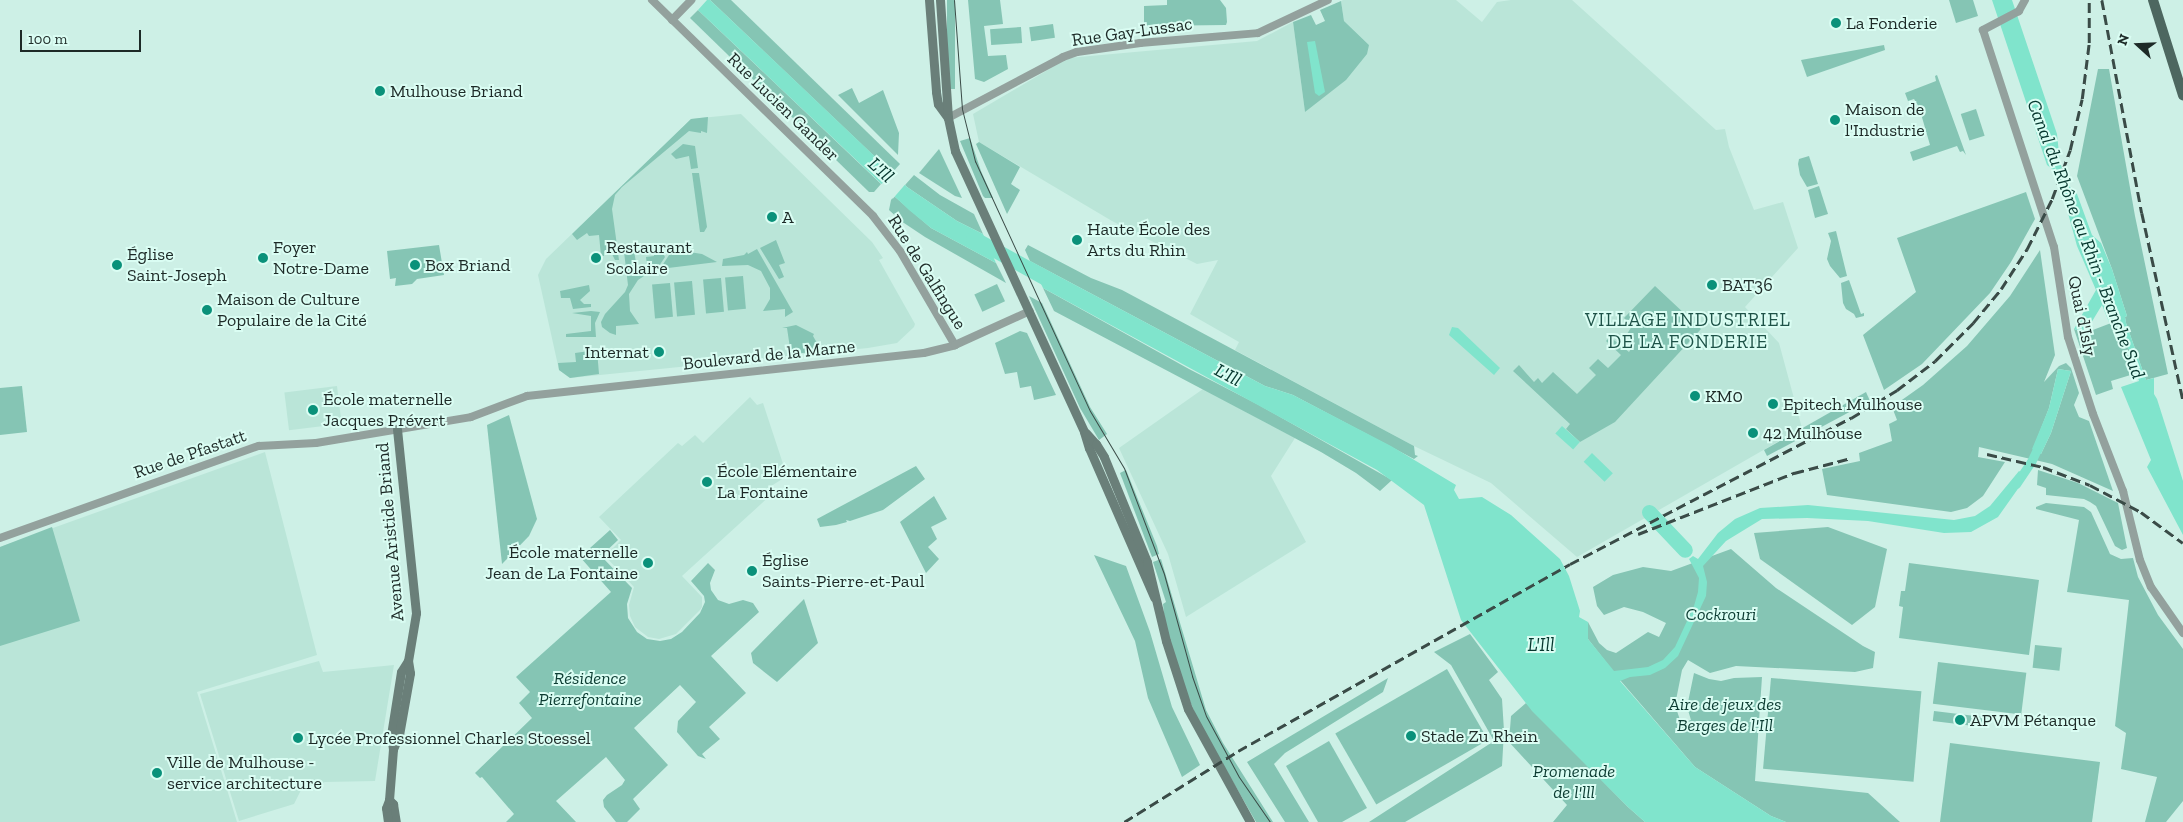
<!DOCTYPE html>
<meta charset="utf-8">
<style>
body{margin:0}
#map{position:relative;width:2183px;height:822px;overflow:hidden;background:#cdf0e6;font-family:"Zilla Slab",serif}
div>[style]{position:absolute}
.built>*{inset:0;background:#bae5d8;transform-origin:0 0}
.green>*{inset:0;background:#85c5b4;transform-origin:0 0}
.water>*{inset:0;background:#80e4cc;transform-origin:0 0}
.pier>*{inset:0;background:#cdf0e6;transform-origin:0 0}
.canal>*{height:9px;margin:-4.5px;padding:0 4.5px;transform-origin:4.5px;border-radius:4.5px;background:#80e4cc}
.river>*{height:15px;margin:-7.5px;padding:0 7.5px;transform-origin:7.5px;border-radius:7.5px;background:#80e4cc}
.tertiary>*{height:8px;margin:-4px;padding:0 4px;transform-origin:4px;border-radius:4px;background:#93a19d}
.secondary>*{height:9px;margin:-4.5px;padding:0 4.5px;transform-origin:4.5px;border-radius:4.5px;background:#6a7f79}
.primary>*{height:10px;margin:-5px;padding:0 5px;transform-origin:5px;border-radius:5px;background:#4d6760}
.tram>*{height:1px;margin:-0.5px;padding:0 0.5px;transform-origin:0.5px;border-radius:0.5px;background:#3a4b47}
.rail>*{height:2.5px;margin-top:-1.25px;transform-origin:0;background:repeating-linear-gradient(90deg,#3a4b47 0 10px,transparent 0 15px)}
.dots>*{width:14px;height:14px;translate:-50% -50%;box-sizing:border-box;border:2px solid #dafdf3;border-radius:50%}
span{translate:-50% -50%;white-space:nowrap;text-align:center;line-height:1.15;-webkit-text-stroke:4px #dafdf3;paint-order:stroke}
.poi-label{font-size:18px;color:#1d2a27}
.left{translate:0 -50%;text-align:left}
.right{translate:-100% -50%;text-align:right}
.street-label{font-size:18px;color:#1d2a27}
.park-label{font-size:18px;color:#0c3c32;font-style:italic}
.water-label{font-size:19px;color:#06372e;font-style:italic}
.neighbourhood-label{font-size:19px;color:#1d5247;letter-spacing:1px}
.north{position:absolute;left:2113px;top:20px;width:50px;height:50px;-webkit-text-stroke:4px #dafdf3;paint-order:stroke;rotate:290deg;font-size:14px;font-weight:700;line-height:20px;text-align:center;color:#1d2a27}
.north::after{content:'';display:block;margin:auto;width:18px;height:22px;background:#1d2a27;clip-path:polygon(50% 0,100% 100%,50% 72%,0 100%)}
.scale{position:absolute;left:20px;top:30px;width:121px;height:22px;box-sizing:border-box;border:2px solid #1d2a27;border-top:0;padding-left:6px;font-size:15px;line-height:18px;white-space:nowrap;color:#1d2a27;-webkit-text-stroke:4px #dafdf3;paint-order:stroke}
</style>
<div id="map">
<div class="built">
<div style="clip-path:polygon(1343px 0,1456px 0,1482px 22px,1497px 2px,1511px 0,1572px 0,1716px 130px,1725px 129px,1729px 147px,1754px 210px,1783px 202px,1798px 248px,1745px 307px,1779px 343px,1802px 428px,1577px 557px,1491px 483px,1414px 446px,1235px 350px,1239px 342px,1190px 314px,1218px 260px,1197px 264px,1112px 221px,979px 142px,973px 114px,1068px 58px,1257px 41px,1293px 22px,1305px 112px,1369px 45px,1344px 21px,1341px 1px)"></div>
<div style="clip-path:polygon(741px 114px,872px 242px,883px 258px,879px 260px,915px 324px,914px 327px,897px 343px,868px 348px,570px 378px,559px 370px,538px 275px,546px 259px,691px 119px)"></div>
<div style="left:337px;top:386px;width:38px;height:53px;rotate:83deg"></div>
<div style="clip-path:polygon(1203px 389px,1295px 438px,1271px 476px,1306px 542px,1186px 617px,1168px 554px,1119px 448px)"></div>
<div style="clip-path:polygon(750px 397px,757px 405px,763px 403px,787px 476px,768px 488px,772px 494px,682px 576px,702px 597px,702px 607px,700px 610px,676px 634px,659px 639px,648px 637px,635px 627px,630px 616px,629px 605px,634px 587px,605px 556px,621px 540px,599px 517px,678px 443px,682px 446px,695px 435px,703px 443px)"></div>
<div style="clip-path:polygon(265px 452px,317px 655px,197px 692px,237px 822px,0 822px,0 547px)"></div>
<div style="clip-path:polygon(319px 661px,323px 672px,394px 665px,375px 781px,325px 782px,301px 790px,294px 804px,239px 821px,200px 694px)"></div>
</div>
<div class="green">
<div style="clip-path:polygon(710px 0,731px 0,900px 164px,892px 173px)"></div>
<div style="left:947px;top:0;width:8px;height:89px"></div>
<div style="clip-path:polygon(968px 0,1000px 0,1003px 24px,984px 26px,988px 56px,1006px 55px,1008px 69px,984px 82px,975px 79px)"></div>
<div style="clip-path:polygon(1167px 0,1220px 0,1226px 8px,1227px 22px,1226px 25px,1144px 26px,1144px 6px,1167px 5px)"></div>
<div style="clip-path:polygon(1949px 0,1973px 0,1978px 16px,1956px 23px)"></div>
<div style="clip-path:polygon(1341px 1px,1344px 21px,1369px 45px,1367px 54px,1346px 80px,1305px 112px,1293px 22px,1311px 15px,1316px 25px,1325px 21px,1320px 10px)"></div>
<div style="clip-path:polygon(698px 10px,881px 184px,874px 192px,869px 192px,690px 18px)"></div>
<div style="left:1053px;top:24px;width:14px;height:24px;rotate:82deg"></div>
<div style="left:1021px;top:27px;width:16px;height:31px;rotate:86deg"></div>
<div style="clip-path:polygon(1884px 45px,1885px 50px,1807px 77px,1801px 60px)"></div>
<div style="clip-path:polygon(2098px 69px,2109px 69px,2135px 216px,2168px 374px,2146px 380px,2126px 323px,2125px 317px,2127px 316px,2112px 269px,2077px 176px)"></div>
<div style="clip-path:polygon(1937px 75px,1966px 155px,1963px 151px,1960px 152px,1957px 146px,1913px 161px,1910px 152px,1930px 145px,1919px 107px,1914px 99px,1908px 101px,1905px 93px,1936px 81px,1935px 76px)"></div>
<div style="clip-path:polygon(852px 88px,859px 103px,883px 90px,899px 133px,898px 155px,838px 95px)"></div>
<div style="left:1976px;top:109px;width:28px;height:16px;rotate:72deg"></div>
<div style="clip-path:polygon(708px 117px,707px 133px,701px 131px,701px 133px,689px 131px,622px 187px,615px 195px,612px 209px,619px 260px,615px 260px,611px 252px,604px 251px,604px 256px,601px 256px,599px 235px,589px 236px,587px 233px,577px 240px,572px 234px,691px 119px)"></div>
<div style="clip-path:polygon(970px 138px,981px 171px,993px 198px,985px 198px,983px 196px,960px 141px)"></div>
<div style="clip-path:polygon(979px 142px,1020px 167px,1011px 184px,1020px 190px,1007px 214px,976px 144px)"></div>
<div style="clip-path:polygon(683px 144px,695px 146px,698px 168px,691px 169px,689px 156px,676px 159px,671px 154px)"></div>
<div style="clip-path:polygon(939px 149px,962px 198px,955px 196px,919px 173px)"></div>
<div style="clip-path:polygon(1809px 156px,1818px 184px,1807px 187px,1800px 175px,1798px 164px,1799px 159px)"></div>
<div style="clip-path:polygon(692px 173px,699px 173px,707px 227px,704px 232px,700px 232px)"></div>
<div style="clip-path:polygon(914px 175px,940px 195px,974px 214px,983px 234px,957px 221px,907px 187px,905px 185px)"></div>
<div style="clip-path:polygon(1819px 186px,1828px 214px,1815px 218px,1808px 190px)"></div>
<div style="clip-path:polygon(2026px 192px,2035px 219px,2011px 262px,1990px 293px,1922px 364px,1884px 390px,1863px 335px,1916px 292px,1897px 238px)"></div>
<div style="clip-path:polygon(894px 196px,931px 228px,996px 263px,1006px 283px,925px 237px,901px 221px,889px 210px,891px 200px)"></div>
<div style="clip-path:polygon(1836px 231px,1847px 276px,1840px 278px,1830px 266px,1827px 259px,1831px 241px,1828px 233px)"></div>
<div style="clip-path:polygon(776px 240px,785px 263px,779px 265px,784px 277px,779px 279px,760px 248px)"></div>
<div style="clip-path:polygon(439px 245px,444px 275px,417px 279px,412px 284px,395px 286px,396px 278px,390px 279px,387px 251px)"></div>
<div style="clip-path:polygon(1028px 245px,1091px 278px,1122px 290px,1414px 446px,1415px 455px,1418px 456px,1414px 459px,1293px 395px,1265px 386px,1030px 261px,1025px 250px)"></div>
<div style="clip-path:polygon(645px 249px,647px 251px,661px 249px,665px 257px,659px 266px,638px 280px,629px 294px,630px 311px,639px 324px,616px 326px,616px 335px,610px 333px,602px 327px,601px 322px,605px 314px,625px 292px,628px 285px,624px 252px,634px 251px,637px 268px,647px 266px,646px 257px,654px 256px,654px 252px,645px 253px)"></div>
<div style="clip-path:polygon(757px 249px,793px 312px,785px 317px,785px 309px,763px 311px,770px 299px,770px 288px,761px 271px,748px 265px,722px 266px,723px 259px,744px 255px,747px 252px,748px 254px)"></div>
<div style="clip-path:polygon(676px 250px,702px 254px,717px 262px,660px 269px,671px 252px)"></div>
<div style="clip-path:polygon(evenodd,2040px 250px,2055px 355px,2044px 382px,2059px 366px,2066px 363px,2071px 368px,2079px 393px,2074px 405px,2079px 417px,2089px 421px,2113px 491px,2052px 464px,1979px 447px,1978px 457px,2005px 462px,1983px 496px,1967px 508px,1951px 512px,1827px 495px,1822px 469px,1860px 461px,1859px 453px,1892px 441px,1889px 424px,1897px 420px,1892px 407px,1923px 385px,1967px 346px,2010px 296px,2040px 250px,2058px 369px,2071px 371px,2051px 433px,2041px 454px,2033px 449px,2049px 408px,2058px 369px)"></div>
<div style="left:743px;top:276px;width:33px;height:18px;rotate:85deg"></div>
<div style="left:721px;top:278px;width:34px;height:18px;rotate:85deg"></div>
<div style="clip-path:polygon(1849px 280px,1861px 314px,1864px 313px,1864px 316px,1856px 318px,1854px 314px,1846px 309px,1843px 303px,1841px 283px)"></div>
<div style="left:692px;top:281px;width:34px;height:18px;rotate:85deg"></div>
<div style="left:670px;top:283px;width:34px;height:18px;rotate:85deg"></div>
<div style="left:997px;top:284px;width:19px;height:25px;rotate:65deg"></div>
<div style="clip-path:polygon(589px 285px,590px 291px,580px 300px,584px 304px,591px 304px,591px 307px,573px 309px,570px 298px,561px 298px,560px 291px)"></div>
<div style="clip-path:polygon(1655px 286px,1701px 329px,1615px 422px,1580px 442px,1566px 429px,1570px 424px,1513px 371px,1519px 365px,1534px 382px,1538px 378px,1542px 383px,1553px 372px,1577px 394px,1596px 375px,1589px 368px,1598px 359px,1608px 368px,1621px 355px,1606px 341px,1610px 337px,1629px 352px,1635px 343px,1627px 334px,1632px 326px,1624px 318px)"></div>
<div style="clip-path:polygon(1043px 288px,1189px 369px,1257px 404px,1392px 480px,1380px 491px,1356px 473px,1321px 452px,1054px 311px)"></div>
<div style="clip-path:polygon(1029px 296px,1042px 303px,1090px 407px,1107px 434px,1099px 440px,1080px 408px)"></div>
<div style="clip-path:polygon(591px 311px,600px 312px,595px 323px,596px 337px,566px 337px,566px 334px,591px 331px,591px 316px,572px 313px)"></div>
<div style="clip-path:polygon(2119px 320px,2137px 373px,2111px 381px,2113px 389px,2096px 395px,2074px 329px,2085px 333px)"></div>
<div style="clip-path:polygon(796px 325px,814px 334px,813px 336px,821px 350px,791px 355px,787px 328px,782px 328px)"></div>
<div style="clip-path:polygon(1020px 331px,1027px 333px,1056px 395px,1034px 400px,1031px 386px,1020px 388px,1017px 372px,1005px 374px,995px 343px)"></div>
<div style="clip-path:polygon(597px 350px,599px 374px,570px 378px,559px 370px,558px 363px,576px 362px,575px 353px)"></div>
<div style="clip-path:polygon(22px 386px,27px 432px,0 435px,0 388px)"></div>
<div style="clip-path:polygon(1866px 392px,1870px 401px,1767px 456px,1764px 450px)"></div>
<div style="clip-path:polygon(509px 415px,537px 519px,529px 536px,502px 564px,487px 425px)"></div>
<div style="clip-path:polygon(916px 466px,925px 479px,883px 510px,850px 521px,846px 520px,847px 522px,836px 525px,820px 527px,817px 519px)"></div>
<div style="clip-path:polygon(1126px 470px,1157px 546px,1159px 554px,1152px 557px,1120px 473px)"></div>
<div style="clip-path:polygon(2038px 470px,2078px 483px,2118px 503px,2127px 548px,2122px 550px,2115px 546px,2096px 506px,2090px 502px,2084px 499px,2046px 495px,2046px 488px,2037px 485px)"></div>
<div style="clip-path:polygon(934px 496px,947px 519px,931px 527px,937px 539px,928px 547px,939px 559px,926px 573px,900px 522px)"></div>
<div style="clip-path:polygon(2046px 503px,2084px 507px,2091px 512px,2110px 554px,2121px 559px,2133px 558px,2138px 577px,2158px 615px,2183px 649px,2183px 801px,2166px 822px,2145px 822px,2157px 777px,2121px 769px,2126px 733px,2115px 726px,2129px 600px,2067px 592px,2079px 520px,2036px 509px,2036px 507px)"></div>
<div style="clip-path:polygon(52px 527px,80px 621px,0 646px,0 547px)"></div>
<div style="clip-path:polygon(1828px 527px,1887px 549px,1875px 607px,1852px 625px,1760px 559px,1754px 533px)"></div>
<div style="clip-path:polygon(610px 530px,618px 540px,601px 556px,632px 588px,627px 604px,628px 618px,637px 632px,647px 639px,660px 641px,671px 639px,682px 632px,700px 613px,705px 602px,704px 596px,691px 581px,708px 563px,715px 570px,710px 583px,711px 590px,718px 600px,729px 604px,743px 600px,753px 603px,759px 612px,711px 656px,746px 693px,709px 727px,720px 739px,702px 754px,706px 759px,698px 756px,677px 732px,678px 721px,696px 702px,680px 685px,634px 728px,668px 765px,633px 799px,640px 809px,627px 822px,616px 822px,604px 807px,603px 800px,607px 795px,622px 785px,625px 780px,606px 757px,556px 801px,576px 822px,506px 822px,514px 814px,482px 777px,480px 778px,475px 773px,532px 718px,519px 703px,530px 692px,516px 677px,611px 592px,580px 557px)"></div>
<div style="clip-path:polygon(1731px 549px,1776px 588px,1863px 646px,1875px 652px,1873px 668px,1855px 672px,1736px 666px,1710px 673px,1688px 660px,1682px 670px,1675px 705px,1681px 723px,1691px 720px,1687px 707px,1694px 673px,1709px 679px,1721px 681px,1734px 678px,1762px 677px,1755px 781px,1868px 793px,1900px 822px,1786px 822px,1771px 816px,1695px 767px,1620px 680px,1588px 639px,1588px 622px,1599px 643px,1607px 650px,1616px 653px,1648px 632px,1659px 637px,1666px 623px,1643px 612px,1624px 607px,1604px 615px,1597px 606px,1593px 587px,1613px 575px,1643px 567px,1671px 571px)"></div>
<div style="clip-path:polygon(1094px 555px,1126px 566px,1150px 632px,1172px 707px,1200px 765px,1182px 777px,1148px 698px,1135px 641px)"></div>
<div style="clip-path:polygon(1161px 559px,1206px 710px,1223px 743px,1273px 822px,1256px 822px,1197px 719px,1183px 683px,1165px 623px,1163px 604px,1166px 602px,1153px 562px)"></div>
<div style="clip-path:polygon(1909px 563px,2039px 580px,2029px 655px,1899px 638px,1903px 607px,1899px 606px,1901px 591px,1905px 591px)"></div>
<div style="clip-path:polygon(804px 599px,818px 643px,777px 682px,753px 663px,751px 653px)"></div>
<div style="clip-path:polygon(1470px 634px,1498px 672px,1489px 680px,1502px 699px,1504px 731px,1502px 766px,1405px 822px,1369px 822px,1494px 741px,1451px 665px,1434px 652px)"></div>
<div style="left:2035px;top:645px;width:27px;height:23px;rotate:6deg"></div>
<div style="left:1938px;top:662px;width:89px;height:42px;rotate:7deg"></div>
<div style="left:1447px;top:669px;width:82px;height:129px;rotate:60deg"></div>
<div style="clip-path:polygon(1388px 678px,1383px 692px,1285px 753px,1274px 764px,1309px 822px,1285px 822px,1247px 762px)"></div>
<div style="left:1771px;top:678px;width:151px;height:91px;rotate:5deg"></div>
<div style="clip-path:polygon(1526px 703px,1628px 807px,1645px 822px,1553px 822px,1567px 805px,1509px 742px,1511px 716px)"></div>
<div style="left:1934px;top:711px;width:54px;height:10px;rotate:7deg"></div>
<div style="clip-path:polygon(1329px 741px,1367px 808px,1342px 822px,1318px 822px,1286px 766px)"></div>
<div style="clip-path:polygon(1950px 743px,2100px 762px,2092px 822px,1940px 822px)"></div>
</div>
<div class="water">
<div style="clip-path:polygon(707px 0,710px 0,907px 187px,957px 221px,983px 234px,996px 263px,931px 228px,909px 210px,698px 10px)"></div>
<div style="clip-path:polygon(1992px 0,2012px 0,2057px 134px,2060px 163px,2070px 187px,2077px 194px,2092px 235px,2101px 243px,2112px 269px,2127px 316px,2125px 317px,2126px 323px,2146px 380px,2154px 378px,2154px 394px,2157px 399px,2183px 481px,2183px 535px,2147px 467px,2151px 460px,2121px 387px,2139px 381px,2119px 320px,2109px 322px,2102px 305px,2085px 333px,2074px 329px,2096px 290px,2077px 246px,2057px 173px,2047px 165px)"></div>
<div style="clip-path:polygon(1315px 41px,1325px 92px,1319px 96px,1315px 93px,1307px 42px)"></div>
<div style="clip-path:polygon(1030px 261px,1265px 386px,1293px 395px,1391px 446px,1456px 485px,1454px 490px,1459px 499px,1482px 497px,1511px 515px,1560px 559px,1569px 576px,1580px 611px,1579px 617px,1588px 622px,1588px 639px,1614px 671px,1648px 667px,1663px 660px,1675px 647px,1694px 606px,1698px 592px,1699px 578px,1689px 559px,1693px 556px,1698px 559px,1718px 533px,1735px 519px,1760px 508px,1808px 505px,1954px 520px,1975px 516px,1990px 506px,2019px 471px,2027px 476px,1998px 517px,1971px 532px,1944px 533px,1868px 521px,1807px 518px,1762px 519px,1726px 541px,1703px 566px,1707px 582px,1706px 596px,1678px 656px,1665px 668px,1650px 675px,1630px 677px,1620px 681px,1695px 767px,1771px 816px,1786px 822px,1645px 822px,1628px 807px,1532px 711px,1461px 620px,1424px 505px,1377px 470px,1043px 288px)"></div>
<div style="clip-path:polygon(1452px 327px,1458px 328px,1500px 368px,1494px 375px,1449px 335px)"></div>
<div style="clip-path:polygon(2058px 369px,2071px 371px,2051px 433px,2041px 454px,2032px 449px,2049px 408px)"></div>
<div style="left:1562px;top:426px;width:24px;height:10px;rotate:42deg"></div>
<div style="left:1592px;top:453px;width:29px;height:12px;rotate:44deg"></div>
</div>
<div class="pier">
<div style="left:893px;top:171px;width:18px;height:21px;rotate:41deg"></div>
</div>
<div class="canal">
<div style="left:2016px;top:484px;width:27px;rotate:-56deg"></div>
<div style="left:2031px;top:462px;width:23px;rotate:-65deg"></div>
</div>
<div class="river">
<div style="left:973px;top:238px;width:91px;rotate:28.8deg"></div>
<div style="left:1649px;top:512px;width:52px;rotate:46.5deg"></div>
</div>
<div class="tertiary">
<div style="left:652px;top:0;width:309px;rotate:44.3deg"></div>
<div style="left:873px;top:216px;width:44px;rotate:52.4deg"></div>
<div style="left:900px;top:251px;width:109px;rotate:59.7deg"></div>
<div style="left:2025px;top:0;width:13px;rotate:119deg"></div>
<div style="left:2019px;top:11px;width:41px;rotate:152.2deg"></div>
<div style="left:1983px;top:30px;width:228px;rotate:71.9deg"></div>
<div style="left:2054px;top:247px;width:91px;rotate:81.2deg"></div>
<div style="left:2068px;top:337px;width:81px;rotate:72deg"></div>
<div style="left:2093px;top:414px;width:83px;rotate:68.7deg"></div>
<div style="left:2123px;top:491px;width:71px;rotate:76.2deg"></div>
<div style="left:2140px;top:560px;width:29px;rotate:68deg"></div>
<div style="left:2151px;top:587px;width:56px;rotate:55.2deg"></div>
<div style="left:672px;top:20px;width:28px;rotate:-46deg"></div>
<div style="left:948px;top:118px;width:130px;rotate:-27.9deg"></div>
<div style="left:1063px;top:57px;width:15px;rotate:-20deg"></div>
<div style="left:1077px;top:52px;width:64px;rotate:-8.1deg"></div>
<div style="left:1140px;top:43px;width:118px;rotate:-4.8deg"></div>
<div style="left:1258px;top:33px;width:77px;rotate:-25.2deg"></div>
<div style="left:0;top:538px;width:275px;rotate:-19.6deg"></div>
<div style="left:259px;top:446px;width:57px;rotate:-3deg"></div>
<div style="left:316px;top:443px;width:157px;rotate:-9.5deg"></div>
<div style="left:471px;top:417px;width:60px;rotate:-20.6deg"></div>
<div style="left:527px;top:396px;width:399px;rotate:-6.2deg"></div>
<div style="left:924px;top:353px;width:32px;rotate:-14deg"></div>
<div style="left:955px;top:345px;width:82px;rotate:-24.4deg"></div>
</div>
<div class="secondary">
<div style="left:929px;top:0;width:92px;rotate:85.6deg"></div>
<div style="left:936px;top:92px;width:12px;rotate:81deg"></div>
<div style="left:938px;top:104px;width:17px;rotate:54deg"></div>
<div style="left:940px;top:0;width:118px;rotate:86.1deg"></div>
<div style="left:948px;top:118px;width:34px;rotate:78deg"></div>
<div style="left:955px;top:151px;width:309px;rotate:65.3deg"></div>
<div style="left:1084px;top:432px;width:17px;rotate:73deg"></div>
<div style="left:1089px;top:448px;width:163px;rotate:66.4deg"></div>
<div style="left:1086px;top:433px;width:15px;rotate:48deg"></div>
<div style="left:1096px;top:444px;width:15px;rotate:58deg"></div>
<div style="left:1104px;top:457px;width:113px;rotate:67.7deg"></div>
<div style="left:1147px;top:562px;width:81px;rotate:76.5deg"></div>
<div style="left:1166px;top:641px;width:71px;rotate:72.1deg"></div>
<div style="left:1188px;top:709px;width:129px;rotate:61.2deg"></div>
<div style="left:393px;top:749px;width:14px;rotate:-98deg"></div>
<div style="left:391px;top:735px;width:64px;rotate:-81deg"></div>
<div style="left:401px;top:672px;width:13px;rotate:-58deg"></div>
<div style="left:408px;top:661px;width:49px;rotate:-80.5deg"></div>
<div style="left:416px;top:613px;width:185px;rotate:-95.9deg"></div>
<div style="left:389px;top:800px;width:6px;rotate:45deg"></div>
<div style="left:393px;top:804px;width:18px;rotate:81deg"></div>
<div style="left:388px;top:822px;width:14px;rotate:-98deg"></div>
<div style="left:386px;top:808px;width:9px;rotate:-69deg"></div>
<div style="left:389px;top:800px;width:51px;rotate:-85.5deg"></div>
<div style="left:393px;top:749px;width:15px;rotate:-67deg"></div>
<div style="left:399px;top:735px;width:63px;rotate:-79.9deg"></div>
<div style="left:410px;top:673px;width:12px;rotate:-99deg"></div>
</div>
<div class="primary">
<div style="left:2153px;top:0;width:100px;rotate:72.5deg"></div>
</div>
<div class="tram">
<div style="left:954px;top:0;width:109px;rotate:85.8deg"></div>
<div style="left:962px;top:109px;width:54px;rotate:76deg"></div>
<div style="left:975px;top:161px;width:275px;rotate:65.3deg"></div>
<div style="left:1090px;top:411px;width:66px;rotate:59.2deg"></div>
<div style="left:1124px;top:468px;width:113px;rotate:69.3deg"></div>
<div style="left:1164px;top:574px;width:106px;rotate:74.6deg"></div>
<div style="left:1192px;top:676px;width:42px;rotate:70.7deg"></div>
<div style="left:1206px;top:716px;width:69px;rotate:61.6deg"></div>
<div style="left:1239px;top:777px;width:55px;rotate:55.4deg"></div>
</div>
<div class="rail">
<div style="left:2102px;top:0;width:217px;rotate:79.4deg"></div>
<div style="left:2142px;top:213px;width:191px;rotate:77.6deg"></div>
<div style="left:1987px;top:454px;width:57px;rotate:13.1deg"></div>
<div style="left:2043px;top:467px;width:50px;rotate:21deg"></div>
<div style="left:2090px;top:485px;width:58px;rotate:27.9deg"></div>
<div style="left:2141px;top:512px;width:52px;rotate:36.4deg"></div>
<div style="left:1638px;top:534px;width:168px;rotate:-21.4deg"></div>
<div style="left:1794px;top:473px;width:59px;rotate:-14.7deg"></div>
<div style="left:1124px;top:822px;width:134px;rotate:-31.9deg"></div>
<div style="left:1238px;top:751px;width:381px;rotate:-29.4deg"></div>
<div style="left:1570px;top:564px;width:317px;rotate:-27.5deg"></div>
<div style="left:1851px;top:418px;width:54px;rotate:-31.3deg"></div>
<div style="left:1897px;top:390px;width:48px;rotate:-37.3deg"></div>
<div style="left:1935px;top:361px;width:54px;rotate:-45deg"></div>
<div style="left:1973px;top:323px;width:44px;rotate:-50.5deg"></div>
<div style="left:2001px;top:289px;width:48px;rotate:-57deg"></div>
<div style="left:2027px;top:249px;width:56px;rotate:-63.4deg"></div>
<div style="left:2052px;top:199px;width:52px;rotate:-69.8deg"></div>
<div style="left:2070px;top:150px;width:52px;rotate:-76.8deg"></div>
<div style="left:2082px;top:99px;width:56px;rotate:-82.9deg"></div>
<div style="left:2089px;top:43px;width:43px;rotate:-90deg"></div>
</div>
<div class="dots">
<div style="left:1836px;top:23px;background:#0a917a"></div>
<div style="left:380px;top:91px;background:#0a917a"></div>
<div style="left:1835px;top:120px;background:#0a917a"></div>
<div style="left:772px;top:217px;background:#0a917a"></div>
<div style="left:1077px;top:240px;background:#0a917a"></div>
<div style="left:263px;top:258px;background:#0a917a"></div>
<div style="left:596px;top:258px;background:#0a917a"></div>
<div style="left:117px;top:265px;background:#0a917a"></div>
<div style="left:415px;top:265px;background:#0a917a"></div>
<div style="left:1712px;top:285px;background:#0a917a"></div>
<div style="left:207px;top:310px;background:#0a917a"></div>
<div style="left:659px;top:352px;background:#0a917a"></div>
<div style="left:1695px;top:396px;background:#0a917a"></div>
<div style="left:1773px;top:404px;background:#0a917a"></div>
<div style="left:313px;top:410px;background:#0a917a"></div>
<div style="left:1753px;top:433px;background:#0a917a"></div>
<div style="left:707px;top:482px;background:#0a917a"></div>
<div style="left:648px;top:563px;background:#0a917a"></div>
<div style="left:752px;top:571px;background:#0a917a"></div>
<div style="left:1960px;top:720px;background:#0a917a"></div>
<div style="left:1411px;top:736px;background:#0a917a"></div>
<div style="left:298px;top:738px;background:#0a917a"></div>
<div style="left:157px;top:773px;background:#0a917a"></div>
</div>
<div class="poi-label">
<span class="left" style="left:1846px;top:23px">La Fonderie</span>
<span class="left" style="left:390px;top:91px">Mulhouse Briand</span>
<span class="left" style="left:1845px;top:120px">Maison de<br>l'Industrie</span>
<span class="left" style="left:782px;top:217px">A</span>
<span class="left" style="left:1087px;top:240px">Haute École des<br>Arts du Rhin</span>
<span class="left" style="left:273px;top:258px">Foyer<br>Notre-Dame</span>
<span class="left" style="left:606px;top:258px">Restaurant<br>Scolaire</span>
<span class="left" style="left:127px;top:265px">Église<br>Saint-Joseph</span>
<span class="left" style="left:425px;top:265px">Box Briand</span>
<span class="left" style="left:1722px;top:285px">BAT36</span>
<span class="left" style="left:217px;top:310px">Maison de Culture<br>Populaire de la Cité</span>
<span class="right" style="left:649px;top:352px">Internat</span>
<span class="left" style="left:1705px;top:396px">KM0</span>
<span class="left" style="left:323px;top:410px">École maternelle<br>Jacques Prévert</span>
<span class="left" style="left:1783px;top:404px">Epitech Mulhouse</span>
<span class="left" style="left:1763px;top:433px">42 Mulhouse</span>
<span class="left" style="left:717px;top:482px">École Elémentaire<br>La Fontaine</span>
<span class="right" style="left:638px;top:563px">École maternelle<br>Jean de La Fontaine</span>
<span class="left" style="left:762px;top:571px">Église<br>Saints-Pierre-et-Paul</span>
<span class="left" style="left:1970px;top:720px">APVM Pétanque</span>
<span class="left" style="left:1421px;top:736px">Stade Zu Rhein</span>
<span class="left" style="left:308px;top:738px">Lycée Professionnel Charles Stoessel</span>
<span class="left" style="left:167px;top:773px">Ville de Mulhouse -<br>service architecture</span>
</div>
<div class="street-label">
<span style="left:1132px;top:32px;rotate:-8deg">Rue Gay-Lussac</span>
<span style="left:783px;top:107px;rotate:44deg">Rue Lucien Gander</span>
<span style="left:927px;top:272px;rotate:58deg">Rue de Galfingue</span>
<span style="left:2082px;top:316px;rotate:78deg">Quai d'Isly</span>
<span style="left:769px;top:355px;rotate:-6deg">Boulevard de la Marne</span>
<span style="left:190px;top:454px;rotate:-19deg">Rue de Pfastatt</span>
<span style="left:390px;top:532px;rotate:-95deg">Avenue Aristide Briand</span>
</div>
<div class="park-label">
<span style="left:1721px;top:614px">Cockrouri</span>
<span style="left:590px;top:689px">Résidence<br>Pierrefontaine</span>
<span style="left:1725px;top:715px">Aire de jeux des<br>Berges de l'Ill</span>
<span style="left:1574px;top:782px">Promenade<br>de l'lll</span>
</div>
<div class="water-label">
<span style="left:881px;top:170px;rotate:43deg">L'Ill</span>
<span style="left:2086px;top:239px;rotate:69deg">Canal du Rhône au Rhin - Branche Sud</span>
<span style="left:1228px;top:375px;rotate:28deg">L'Ill</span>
<span style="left:1541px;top:645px">L'Ill</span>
</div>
<div class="neighbourhood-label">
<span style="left:1688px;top:331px">VILLAGE INDUSTRIEL<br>DE LA FONDERIE</span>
</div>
<div class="north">N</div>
<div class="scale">100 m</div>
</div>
